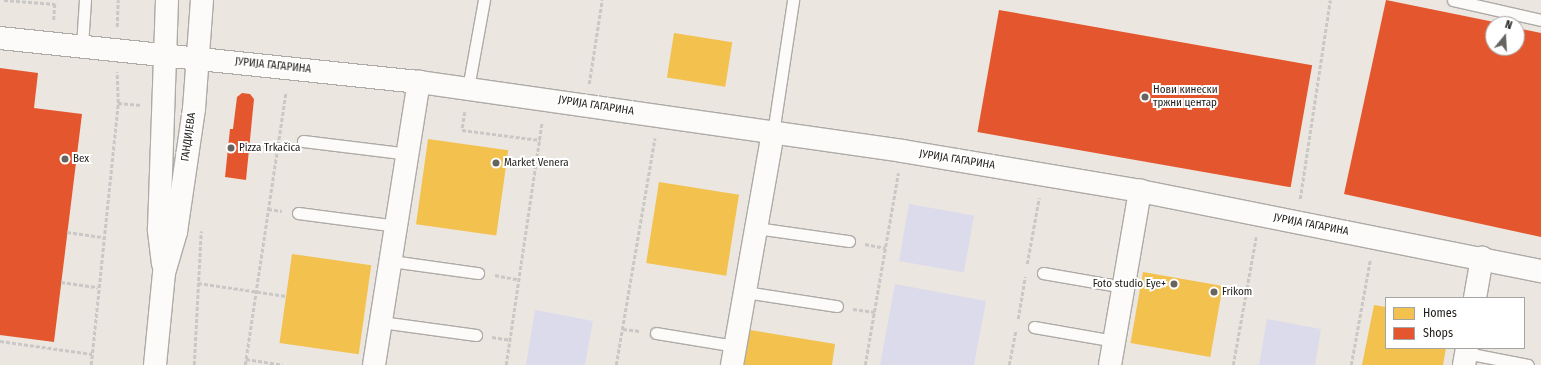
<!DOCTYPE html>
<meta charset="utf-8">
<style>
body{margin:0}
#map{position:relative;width:1541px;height:365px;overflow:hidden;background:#ece6e0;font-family:"Fira Sans Condensed",sans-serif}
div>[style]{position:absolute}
.green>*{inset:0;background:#dcdbec;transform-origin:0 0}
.homes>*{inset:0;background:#f2c14e;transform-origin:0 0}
.shops>*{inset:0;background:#e4572e;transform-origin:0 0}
.path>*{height:2.5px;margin-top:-1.25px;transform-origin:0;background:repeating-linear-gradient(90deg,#cac8c6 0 4px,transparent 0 6px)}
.roads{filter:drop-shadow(1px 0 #aeaaa6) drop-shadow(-1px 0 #aeaaa6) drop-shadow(0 1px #aeaaa6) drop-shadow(0 -1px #aeaaa6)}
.service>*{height:11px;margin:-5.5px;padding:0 5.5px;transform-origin:5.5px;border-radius:5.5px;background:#fcfbfa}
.minor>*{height:22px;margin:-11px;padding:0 11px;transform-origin:11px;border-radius:11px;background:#fcfbfa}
.tertiary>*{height:22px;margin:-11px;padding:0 11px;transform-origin:11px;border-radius:11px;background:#fcfbfa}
.dots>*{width:11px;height:11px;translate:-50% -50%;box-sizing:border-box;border:2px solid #fff;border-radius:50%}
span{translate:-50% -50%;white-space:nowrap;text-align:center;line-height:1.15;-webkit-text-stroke:4px #fff;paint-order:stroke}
.street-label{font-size:11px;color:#201c19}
.poi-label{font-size:11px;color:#201c19}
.left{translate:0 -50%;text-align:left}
.right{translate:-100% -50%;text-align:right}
.legend{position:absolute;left:1385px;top:297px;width:140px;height:52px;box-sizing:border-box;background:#fff;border:1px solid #a6a4a3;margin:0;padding:5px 7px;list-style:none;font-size:12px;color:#201c19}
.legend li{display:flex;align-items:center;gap:8px;height:20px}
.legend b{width:20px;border:1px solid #a6a4a3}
.north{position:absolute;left:1485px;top:16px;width:40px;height:40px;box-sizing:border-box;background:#fff;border:1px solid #a6a4a3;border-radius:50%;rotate:18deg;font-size:11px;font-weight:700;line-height:16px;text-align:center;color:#201c19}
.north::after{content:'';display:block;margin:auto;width:14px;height:18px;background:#67635f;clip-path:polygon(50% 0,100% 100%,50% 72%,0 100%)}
</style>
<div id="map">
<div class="green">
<div style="left:909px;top:204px;width:66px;height:58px;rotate:10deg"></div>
<div style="clip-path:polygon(895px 284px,986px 301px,974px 365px,880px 365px)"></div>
<div style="clip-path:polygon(535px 310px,593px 321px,585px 365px,526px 365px)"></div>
<div style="clip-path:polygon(1267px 319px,1321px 329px,1315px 365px,1259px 365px)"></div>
</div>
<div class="homes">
<div style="left:674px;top:33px;width:59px;height:45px;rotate:9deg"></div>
<div style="left:428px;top:139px;width:81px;height:86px;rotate:8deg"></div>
<div style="left:659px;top:182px;width:81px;height:82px;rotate:9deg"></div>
<div style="left:292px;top:254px;width:80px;height:90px;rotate:8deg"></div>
<div style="left:1143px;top:272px;width:81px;height:72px;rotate:10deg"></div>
<div style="clip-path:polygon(1374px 305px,1386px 307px,1386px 348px,1446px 348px,1443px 365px,1362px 365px)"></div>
<div style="clip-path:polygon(750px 330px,835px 344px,832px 365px,744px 365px)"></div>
</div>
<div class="shops">
<div style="clip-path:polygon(1386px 0,1499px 23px,1493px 24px,1493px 48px,1517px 48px,1517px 28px,1541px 33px,1541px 237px,1344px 194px)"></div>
<div style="left:999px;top:10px;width:318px;height:124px;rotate:10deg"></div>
<div style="clip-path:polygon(0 68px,38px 73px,34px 108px,82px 114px,54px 342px,0 335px)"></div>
<div style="clip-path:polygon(242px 93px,250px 94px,254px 99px,246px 180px,225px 177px,230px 129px,233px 129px,237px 97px)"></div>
</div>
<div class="path">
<div style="left:4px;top:0;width:51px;rotate:4.5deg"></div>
<div style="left:55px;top:4px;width:16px;rotate:94deg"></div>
<div style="left:117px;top:27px;width:27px;rotate:-88deg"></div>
<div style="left:589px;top:84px;width:85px;rotate:-81.2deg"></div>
<div style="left:118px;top:103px;width:23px;rotate:5deg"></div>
<div style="left:465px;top:112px;width:18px;rotate:99deg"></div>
<div style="left:462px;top:130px;width:79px;rotate:7.3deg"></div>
<div style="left:1300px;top:199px;width:201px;rotate:-81.4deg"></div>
<div style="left:268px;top:209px;width:14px;rotate:8deg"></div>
<div style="left:67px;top:232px;width:37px;rotate:8deg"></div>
<div style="left:865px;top:244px;width:21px;rotate:11deg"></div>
<div style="left:1027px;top:264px;width:67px;rotate:-79.7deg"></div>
<div style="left:495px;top:275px;width:25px;rotate:11deg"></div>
<div style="left:61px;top:282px;width:37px;rotate:8deg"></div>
<div style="left:198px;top:283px;width:89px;rotate:8.4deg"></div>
<div style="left:853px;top:309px;width:22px;rotate:8deg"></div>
<div style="left:1018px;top:319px;width:43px;rotate:-80.5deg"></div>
<div style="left:623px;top:329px;width:17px;rotate:7deg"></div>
<div style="left:492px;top:337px;width:18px;rotate:9deg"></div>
<div style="left:0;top:341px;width:93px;rotate:8deg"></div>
<div style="left:246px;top:359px;width:37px;rotate:9deg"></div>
<div style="left:91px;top:365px;width:263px;rotate:-84.1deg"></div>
<div style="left:118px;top:103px;width:31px;rotate:-92deg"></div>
<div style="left:194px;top:365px;width:134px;rotate:-87deg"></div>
<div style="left:245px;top:365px;width:276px;rotate:-81.5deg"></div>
<div style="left:506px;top:365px;width:246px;rotate:-81.6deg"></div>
<div style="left:616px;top:365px;width:230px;rotate:-80.3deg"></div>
<div style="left:865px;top:365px;width:195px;rotate:-80.2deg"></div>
<div style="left:1009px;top:365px;width:36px;rotate:-79deg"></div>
<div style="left:1233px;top:365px;width:130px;rotate:-79.8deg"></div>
<div style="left:1351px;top:365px;width:107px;rotate:-79.7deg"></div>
</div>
<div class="roads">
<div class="service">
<div style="left:1453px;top:0;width:90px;rotate:12.8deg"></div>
<div style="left:82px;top:46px;width:46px;rotate:-86.3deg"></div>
<div style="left:468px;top:88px;width:89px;rotate:-79.7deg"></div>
<div style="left:773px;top:133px;width:134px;rotate:-81.4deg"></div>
<div style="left:303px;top:141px;width:107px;rotate:7deg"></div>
<div style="left:298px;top:213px;width:100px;rotate:7.5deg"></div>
<div style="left:756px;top:228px;width:94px;rotate:8deg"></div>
<div style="left:391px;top:261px;width:88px;rotate:7.9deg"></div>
<div style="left:1043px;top:273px;width:81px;rotate:9.9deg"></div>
<div style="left:745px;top:292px;width:93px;rotate:8.7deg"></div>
<div style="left:381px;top:322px;width:96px;rotate:7.8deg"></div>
<div style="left:1034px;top:327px;width:81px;rotate:9.9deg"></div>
<div style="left:656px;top:333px;width:80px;rotate:9.3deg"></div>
<div style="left:1466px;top:353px;width:63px;rotate:11deg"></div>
</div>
<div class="minor">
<div style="left:0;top:38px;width:421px;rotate:6deg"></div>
<div style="left:419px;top:82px;width:488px;rotate:8.1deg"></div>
<div style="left:902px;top:151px;width:241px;rotate:9.5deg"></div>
<div style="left:1140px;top:191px;width:409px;rotate:11.3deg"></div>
<div style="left:1475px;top:298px;width:41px;rotate:-80.1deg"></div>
<div style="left:374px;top:365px;width:287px;rotate:-81deg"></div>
<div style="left:732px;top:365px;width:236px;rotate:-80deg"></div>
<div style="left:1110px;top:365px;width:177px;rotate:-80.2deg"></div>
<div style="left:1464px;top:365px;width:17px;rotate:-80deg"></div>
</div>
<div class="tertiary">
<div style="left:163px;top:264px;width:35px;rotate:-97deg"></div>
<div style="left:159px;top:229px;width:229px;rotate:-88deg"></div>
<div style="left:155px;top:365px;width:92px;rotate:-84.4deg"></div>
<div style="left:164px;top:273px;width:43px;rotate:-73.7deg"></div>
<div style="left:176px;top:232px;width:124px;rotate:-81.7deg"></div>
<div style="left:194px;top:109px;width:109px;rotate:-85.8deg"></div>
</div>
</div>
<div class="dots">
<div style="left:1145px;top:97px;background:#67635f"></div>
<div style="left:231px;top:148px;background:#67635f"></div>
<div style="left:65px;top:159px;background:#67635f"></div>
<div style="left:496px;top:163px;background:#67635f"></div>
<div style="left:1174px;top:284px;background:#67635f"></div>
<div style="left:1214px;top:292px;background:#67635f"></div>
</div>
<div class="street-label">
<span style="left:273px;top:66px;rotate:6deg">ЈУРИЈА ГАГАРИНА</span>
<span style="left:596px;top:106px;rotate:9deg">ЈУРИЈА ГАГАРИНА</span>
<span style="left:189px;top:137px;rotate:-82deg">ГАНДИЈЕВА</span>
<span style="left:957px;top:160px;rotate:9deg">ЈУРИЈА ГАГАРИНА</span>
<span style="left:1311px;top:225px;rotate:11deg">ЈУРИЈА ГАГАРИНА</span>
</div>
<div class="poi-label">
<span class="left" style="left:1153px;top:97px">Нови кинески<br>тржни центар</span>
<span class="left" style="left:239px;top:148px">Pizza Trkačica</span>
<span class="left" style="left:73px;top:159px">Bex</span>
<span class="left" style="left:504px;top:163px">Market Venera</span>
<span class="right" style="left:1166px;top:284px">Foto studio Eye+</span>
<span class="left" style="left:1222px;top:292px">Frikom</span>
</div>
<ul class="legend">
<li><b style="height:11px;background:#f2c14e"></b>Homes</li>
<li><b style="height:11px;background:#e4572e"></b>Shops</li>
</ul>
<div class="north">N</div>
</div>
